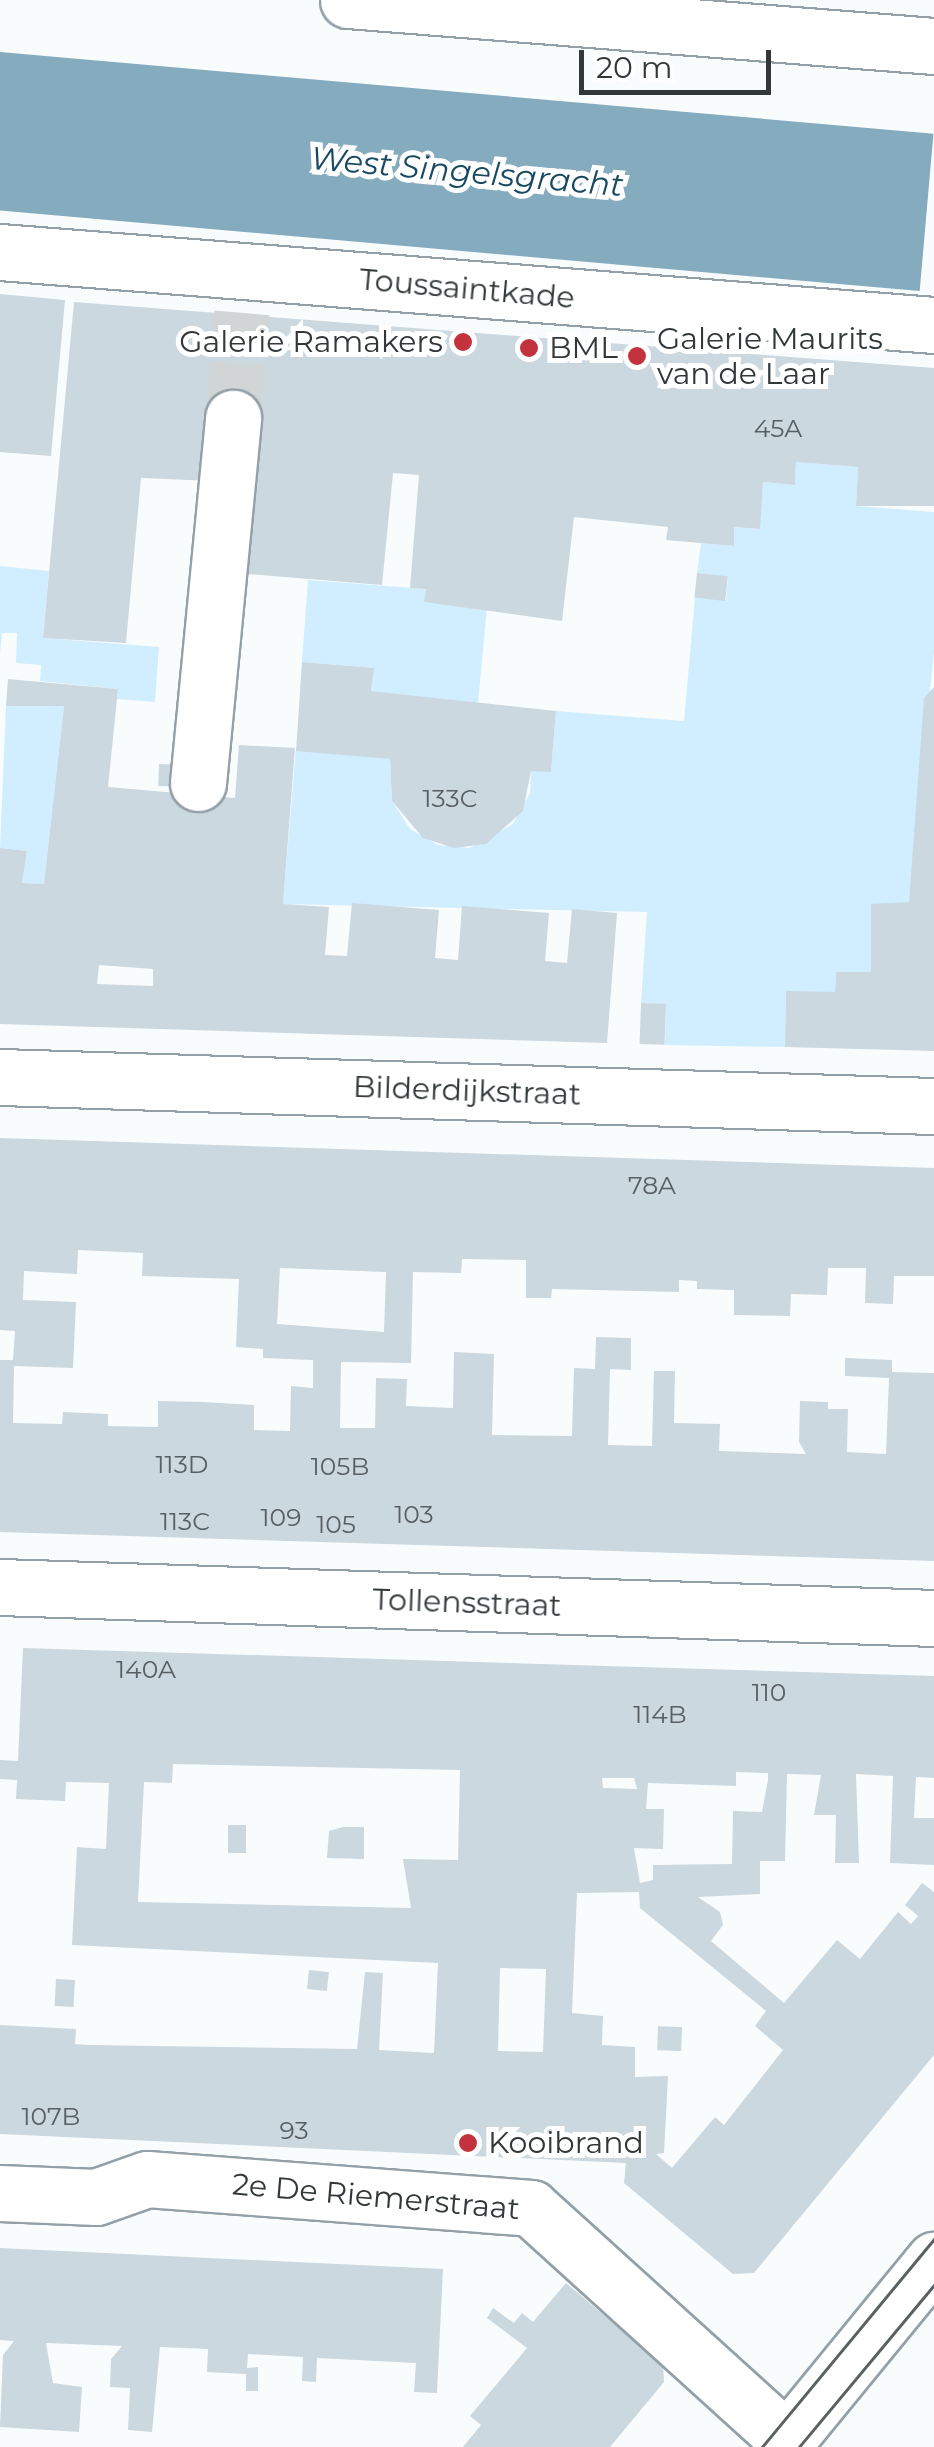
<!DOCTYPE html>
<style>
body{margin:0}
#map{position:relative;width:934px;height:2447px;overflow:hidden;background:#f9fcfd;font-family:Montserrat,sans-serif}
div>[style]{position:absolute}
.green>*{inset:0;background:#d0eeff}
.water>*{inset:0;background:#85abbf;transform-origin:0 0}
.building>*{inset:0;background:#cbd8df;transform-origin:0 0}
.minor-tunnel>*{height:55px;margin-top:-27.5px;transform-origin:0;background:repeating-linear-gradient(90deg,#d1d5d6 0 55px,transparent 0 83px)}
.roads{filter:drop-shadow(2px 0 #94a0a7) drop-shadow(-2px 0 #94a0a7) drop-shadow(0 2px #94a0a7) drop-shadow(0 -2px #94a0a7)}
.minor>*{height:55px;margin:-27.5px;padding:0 27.5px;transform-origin:27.5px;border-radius:27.5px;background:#fff}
.tram>*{height:2.5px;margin:-1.25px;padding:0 1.25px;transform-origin:1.25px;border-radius:1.25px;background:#5b6062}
.dots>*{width:28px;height:28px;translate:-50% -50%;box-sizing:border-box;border:5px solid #fff;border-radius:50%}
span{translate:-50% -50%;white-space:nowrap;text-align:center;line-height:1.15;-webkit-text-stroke:10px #fff;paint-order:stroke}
.number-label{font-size:25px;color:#585f63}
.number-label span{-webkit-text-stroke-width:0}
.street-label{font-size:30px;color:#32373a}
.poi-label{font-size:30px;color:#32373a}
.left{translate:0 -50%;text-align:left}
.right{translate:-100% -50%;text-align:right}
.water-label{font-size:32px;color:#194a61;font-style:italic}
.scale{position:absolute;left:579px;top:50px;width:192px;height:45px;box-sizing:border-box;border:5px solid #32373a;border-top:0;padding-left:12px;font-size:30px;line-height:35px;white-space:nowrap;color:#32373a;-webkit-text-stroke:8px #fff;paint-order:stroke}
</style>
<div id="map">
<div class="green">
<div style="clip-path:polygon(796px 462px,858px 467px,856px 506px,934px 512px,934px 652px,909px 902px,871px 972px,836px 973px,835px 992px,786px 992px,785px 1047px,665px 1045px,666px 1004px,641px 1003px,647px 912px,283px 904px,296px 748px,390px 759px,392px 801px,410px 829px,438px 845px,470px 848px,513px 824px,530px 793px,531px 771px,551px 771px,556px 711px,684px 721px,695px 598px,726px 600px,728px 577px,697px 573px,701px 543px,733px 546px,734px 527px,759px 529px,763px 482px,795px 485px)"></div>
<div style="clip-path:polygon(0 566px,49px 571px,43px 638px,159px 647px,155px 702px,117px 699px,118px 689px,40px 681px,41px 665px,16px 663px,17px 633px,2px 633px,0 653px)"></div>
<div style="clip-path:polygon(308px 580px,426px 589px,425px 602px,487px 608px,478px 703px,371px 691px,373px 668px,302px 662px)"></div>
<div style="clip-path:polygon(6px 706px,64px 706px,44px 884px,22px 883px,27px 851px,0 848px)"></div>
</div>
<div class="water">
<div style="left:0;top:52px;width:937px;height:158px;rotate:5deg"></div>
</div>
<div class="building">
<div style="clip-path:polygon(0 294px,65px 300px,51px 456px,0 452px)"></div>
<div style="clip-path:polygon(74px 302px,934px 368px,934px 506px,856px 506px,858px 467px,796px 462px,795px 485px,763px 482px,760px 529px,734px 527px,734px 546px,666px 540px,668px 527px,574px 517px,562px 621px,424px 602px,426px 589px,410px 588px,419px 475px,393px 473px,382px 585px,234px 573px,212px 481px,141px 478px,126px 643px,43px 638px)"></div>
<div style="left:697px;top:573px;width:31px;height:25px;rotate:6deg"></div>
<div style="clip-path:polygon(302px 662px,374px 668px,371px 691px,556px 711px,551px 772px,531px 771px,523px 811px,486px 844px,454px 848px,423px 838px,392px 801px,390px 759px,296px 751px)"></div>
<div style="clip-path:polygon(evenodd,8px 679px,118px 689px,108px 787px,235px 798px,239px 745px,295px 748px,283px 904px,329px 907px,325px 955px,347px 956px,352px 903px,439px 910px,435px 958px,458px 960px,462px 906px,549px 913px,545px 961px,567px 963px,572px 909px,617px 913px,607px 1043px,0 1024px,0 848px,27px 851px,22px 883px,44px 884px,64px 706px,6px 706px,8px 679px,99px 965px,153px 969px,153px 986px,97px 984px,99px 965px)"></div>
<div style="clip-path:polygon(934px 687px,934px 1051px,785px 1047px,786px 991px,835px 992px,836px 972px,871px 972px,871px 904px,909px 902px,924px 698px)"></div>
<div style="left:159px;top:764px;width:23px;height:22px;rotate:2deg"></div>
<div style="left:641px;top:1003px;width:25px;height:41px;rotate:2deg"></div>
<div style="clip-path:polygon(evenodd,0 1138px,934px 1168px,934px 1276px,894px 1276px,893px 1304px,865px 1303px,866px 1268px,828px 1268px,827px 1295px,791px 1294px,790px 1316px,734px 1315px,734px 1290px,697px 1289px,697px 1281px,679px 1280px,679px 1292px,552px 1289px,551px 1298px,526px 1298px,526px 1260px,462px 1259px,461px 1273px,413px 1272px,411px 1363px,341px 1362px,340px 1428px,375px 1428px,376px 1378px,407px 1379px,406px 1406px,453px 1408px,454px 1352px,494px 1354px,492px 1435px,572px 1436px,574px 1368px,595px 1369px,596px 1337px,631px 1338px,631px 1370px,610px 1369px,608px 1445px,652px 1446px,654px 1371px,675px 1371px,674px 1423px,720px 1424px,719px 1451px,806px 1454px,799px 1442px,800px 1401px,828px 1402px,828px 1409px,848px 1409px,847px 1452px,886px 1454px,889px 1378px,845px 1376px,845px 1358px,892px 1360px,892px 1372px,934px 1373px,934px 1561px,0 1532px,0 1360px,13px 1360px,15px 1331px,0 1330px,0 1138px,78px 1250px,143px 1253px,142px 1276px,239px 1279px,236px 1347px,263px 1349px,263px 1358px,313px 1360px,313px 1388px,291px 1386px,290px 1431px,254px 1430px,254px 1405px,203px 1402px,158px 1401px,158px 1427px,108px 1426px,108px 1414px,63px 1412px,62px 1424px,13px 1423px,14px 1366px,73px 1368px,76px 1302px,23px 1300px,24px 1271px,77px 1274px,78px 1250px,0 1138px,280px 1268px,386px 1272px,384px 1332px,277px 1324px,280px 1268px)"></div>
<div style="clip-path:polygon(evenodd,23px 1648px,934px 1676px,934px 1778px,916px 1777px,914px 1818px,934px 1818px,934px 1865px,890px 1863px,893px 1776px,856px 1774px,859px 1863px,835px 1863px,836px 1815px,814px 1815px,821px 1775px,787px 1774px,785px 1861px,760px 1861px,760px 1894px,698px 1897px,720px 1912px,723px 1925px,711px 1941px,784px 2003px,837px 1940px,860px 1959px,898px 1912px,911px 1924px,918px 1916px,905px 1905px,922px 1883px,934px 1892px,934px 2055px,754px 2273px,733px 2274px,624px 2183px,626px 2163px,0 2134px,0 2025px,76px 2029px,75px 2044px,89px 2045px,357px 2049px,365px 1972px,383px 1973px,379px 2050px,434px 2053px,438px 1963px,72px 1945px,77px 1847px,106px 1849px,109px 1783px,66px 1782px,65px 1801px,16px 1799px,17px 1780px,0 1779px,0 1760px,18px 1761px,23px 1648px,173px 1764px,460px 1770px,458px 1860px,403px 1859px,411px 1908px,138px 1902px,144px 1782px,172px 1783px,173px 1764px,23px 1648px,736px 1772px,768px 1773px,768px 1780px,762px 1812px,733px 1811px,732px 1864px,653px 1865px,653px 1880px,640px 1883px,634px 1848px,663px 1849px,664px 1809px,646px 1809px,648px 1783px,736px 1786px,736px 1772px,23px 1648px,602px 1778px,634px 1778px,637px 1789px,603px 1788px,602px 1778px,23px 1648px,639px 1892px,640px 1908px,766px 2011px,755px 2026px,783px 2050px,724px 2125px,715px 2117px,672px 2168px,656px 2154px,664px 2153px,668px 2076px,635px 2077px,635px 2047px,602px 2045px,603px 2016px,572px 2013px,577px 1893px,639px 1892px,23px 1648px,500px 1968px,546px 1969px,543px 2052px,498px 2051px,500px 1968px)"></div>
<div style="left:228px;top:1825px;width:18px;height:28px"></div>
<div style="clip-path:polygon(343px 1827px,364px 1827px,364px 1859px,327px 1858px,329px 1831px)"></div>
<div style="left:309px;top:1970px;width:20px;height:19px;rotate:6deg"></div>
<div style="left:56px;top:1979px;width:19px;height:27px;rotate:3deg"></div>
<div style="left:682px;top:2027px;width:24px;height:24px;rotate:92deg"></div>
<div style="clip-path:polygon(0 2248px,443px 2269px,437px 2393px,414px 2392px,416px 2363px,317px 2358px,316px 2382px,302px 2381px,303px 2357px,248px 2354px,247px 2368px,258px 2367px,258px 2391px,246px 2391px,246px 2374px,207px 2372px,208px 2349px,160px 2347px,152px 2432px,128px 2430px,130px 2388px,110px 2387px,111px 2359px,122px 2346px,46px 2343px,53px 2383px,82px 2387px,79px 2432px,0 2427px,3px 2355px,14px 2341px,0 2340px)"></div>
<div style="clip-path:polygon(566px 2283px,663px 2365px,664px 2382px,610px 2447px,463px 2447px,481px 2425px,470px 2416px,527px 2348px,487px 2318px,493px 2308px,514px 2323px,522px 2313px,533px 2322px)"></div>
</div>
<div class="minor-tunnel">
<div style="left:233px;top:418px;width:106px;rotate:-85.1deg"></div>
</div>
<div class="roads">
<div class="minor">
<div style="left:348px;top:0;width:588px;rotate:4.49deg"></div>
<div style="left:0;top:252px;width:937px;rotate:4.47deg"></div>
<div style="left:198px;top:783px;width:367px;rotate:-84.5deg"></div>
<div style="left:0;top:1077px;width:934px;rotate:1.78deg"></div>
<div style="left:0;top:1587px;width:935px;rotate:1.9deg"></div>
<div style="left:0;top:2193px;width:96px;rotate:2.4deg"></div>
<div style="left:96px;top:2197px;width:54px;rotate:-19.4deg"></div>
<div style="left:147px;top:2179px;width:385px;rotate:4.3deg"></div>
<div style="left:531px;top:2208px;width:345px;rotate:42.2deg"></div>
<div style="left:781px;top:2447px;width:242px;rotate:-50.7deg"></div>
</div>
</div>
<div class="tram">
<div style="left:762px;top:2447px;width:270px;rotate:-50.4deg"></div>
<div style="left:799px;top:2447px;width:211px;rotate:-50.2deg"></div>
</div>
<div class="dots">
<div style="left:463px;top:342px;background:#c3333e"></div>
<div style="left:529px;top:348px;background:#c3333e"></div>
<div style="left:637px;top:356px;background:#c3333e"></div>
<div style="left:468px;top:2143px;background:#c3333e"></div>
</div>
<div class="number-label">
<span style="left:778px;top:428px">45A</span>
<span style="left:450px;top:798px">133C</span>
<span style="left:652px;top:1185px">78A</span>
<span style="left:182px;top:1464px">113D</span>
<span style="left:340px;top:1466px">105B</span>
<span style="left:414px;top:1514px">103</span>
<span style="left:281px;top:1517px">109</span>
<span style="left:185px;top:1521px">113C</span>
<span style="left:336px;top:1524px">105</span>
<span style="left:146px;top:1669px">140A</span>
<span style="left:769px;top:1692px">110</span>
<span style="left:660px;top:1714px">114B</span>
<span style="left:51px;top:2116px">107B</span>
<span style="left:294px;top:2130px">93</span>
</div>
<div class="street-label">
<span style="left:467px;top:289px;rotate:5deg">Toussaintkade</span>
<span style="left:467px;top:1091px;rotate:2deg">Bilderdijkstraat</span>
<span style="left:467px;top:1603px;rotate:2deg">Tollensstraat</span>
<span style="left:376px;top:2197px;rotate:5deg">2e De Riemerstraat</span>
</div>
<div class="poi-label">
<span class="left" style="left:657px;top:356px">Galerie Maurits<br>van de Laar</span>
<span class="right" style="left:443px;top:342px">Galerie Ramakers</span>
<span class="left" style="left:549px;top:348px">BML</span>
<span class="left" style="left:488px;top:2143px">Kooibrand</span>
</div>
<div class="water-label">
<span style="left:467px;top:172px;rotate:5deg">West Singelsgracht</span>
</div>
<div class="scale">20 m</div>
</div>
